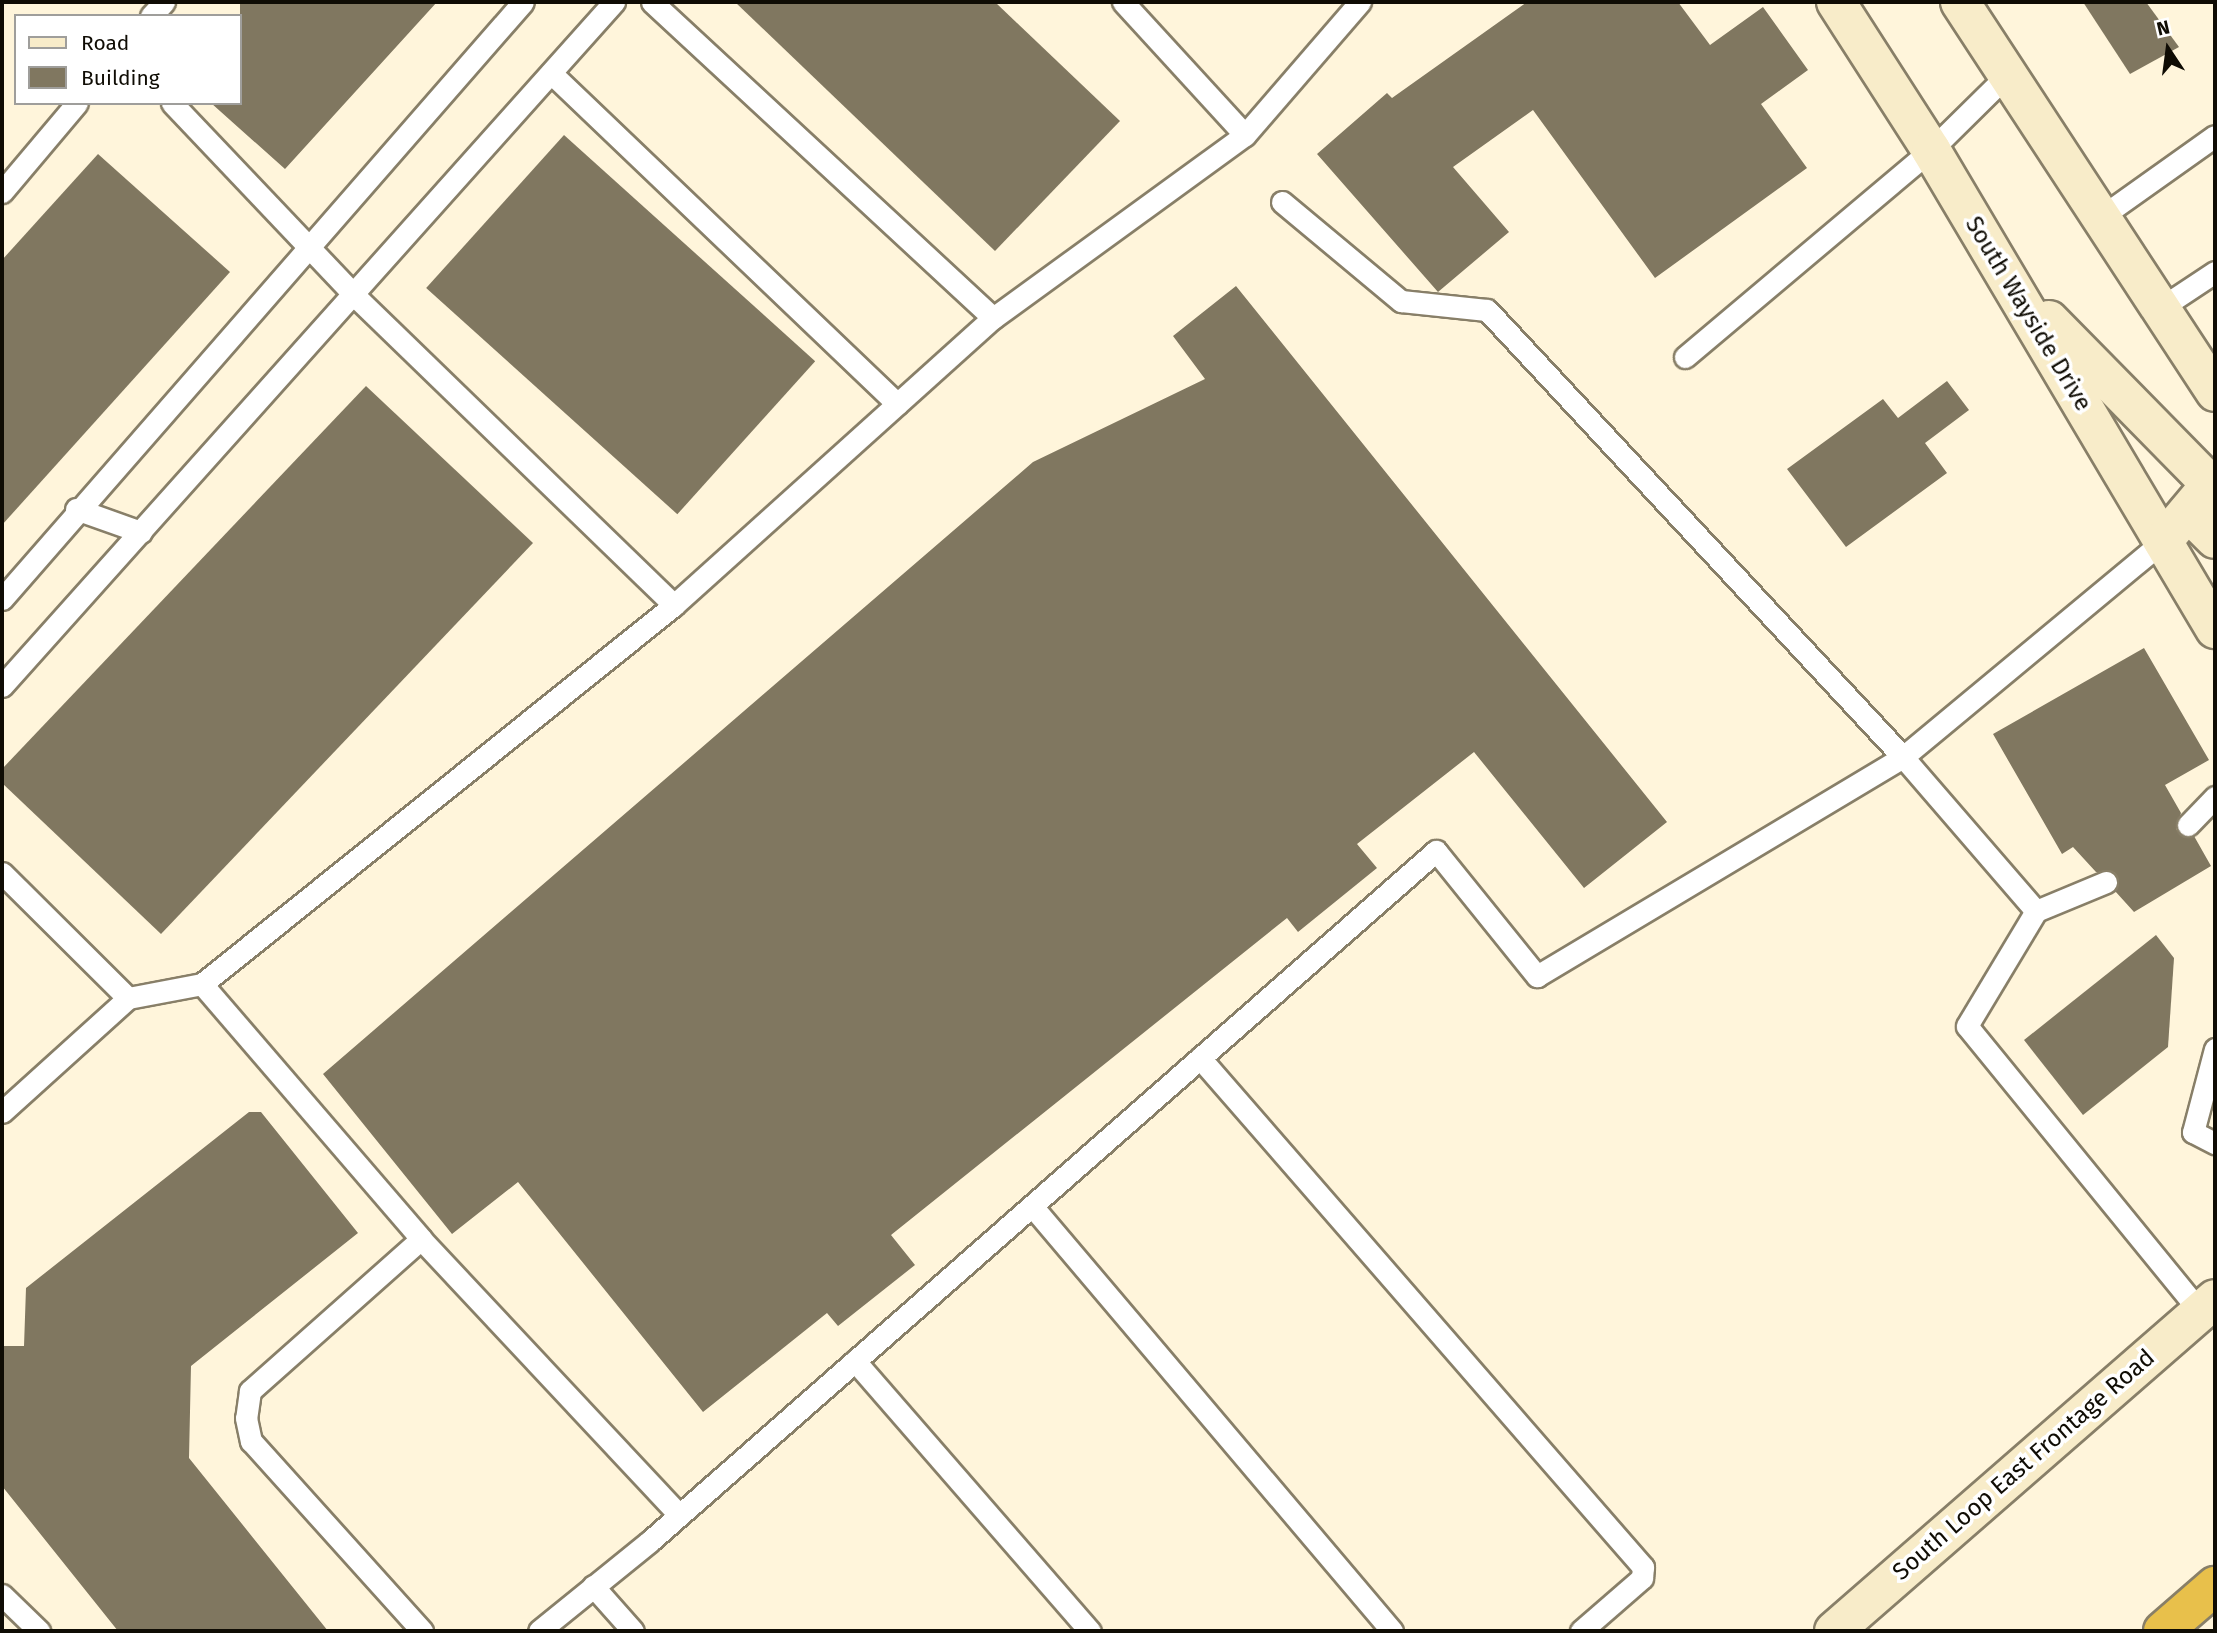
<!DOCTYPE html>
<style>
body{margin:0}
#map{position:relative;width:2217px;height:1633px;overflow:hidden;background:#fff5db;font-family:"Fira Sans",sans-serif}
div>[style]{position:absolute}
.building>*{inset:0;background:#807760;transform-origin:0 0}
.roads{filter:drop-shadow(2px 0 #887f68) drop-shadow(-2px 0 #887f68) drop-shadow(0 2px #887f68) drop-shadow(0 -2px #887f68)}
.service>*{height:21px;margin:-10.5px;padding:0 10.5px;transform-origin:10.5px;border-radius:10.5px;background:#fff}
.secondary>*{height:38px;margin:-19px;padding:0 19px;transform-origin:19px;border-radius:19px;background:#f8ecc9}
.motorway>*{height:38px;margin:-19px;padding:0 19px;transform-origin:19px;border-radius:19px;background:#e8c04b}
span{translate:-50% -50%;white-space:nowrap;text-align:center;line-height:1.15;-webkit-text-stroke:7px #fff;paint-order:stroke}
.street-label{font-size:24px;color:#0f0c04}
.frame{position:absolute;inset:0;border:4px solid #0f0c04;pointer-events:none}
.legend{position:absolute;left:14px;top:14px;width:228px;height:91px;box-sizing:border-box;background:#fff;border:2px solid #9f9e9b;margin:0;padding:9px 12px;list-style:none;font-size:21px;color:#0f0c04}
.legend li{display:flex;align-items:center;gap:14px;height:35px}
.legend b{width:35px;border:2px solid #9f9e9b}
.north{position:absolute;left:2133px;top:14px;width:70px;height:70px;-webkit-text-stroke:5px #fff;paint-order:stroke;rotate:347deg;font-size:19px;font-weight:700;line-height:28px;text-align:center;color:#0f0c04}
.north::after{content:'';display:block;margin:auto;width:24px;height:32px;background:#0f0c04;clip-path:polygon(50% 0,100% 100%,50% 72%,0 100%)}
</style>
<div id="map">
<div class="building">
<div style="clip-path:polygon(240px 2px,437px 2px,285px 169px,211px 103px,240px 103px)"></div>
<div style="clip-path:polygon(735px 2px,995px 2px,1120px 121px,995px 251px)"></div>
<div style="clip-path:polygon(1527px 2px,1678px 2px,1710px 45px,1763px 7px,1808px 70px,1761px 104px,1807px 168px,1655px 278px,1533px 110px,1453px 167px,1509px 232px,1438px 292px,1317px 154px,1387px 93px,1392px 98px)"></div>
<div style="clip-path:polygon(2083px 2px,2146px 2px,2179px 47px,2130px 74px)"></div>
<div style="left:564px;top:135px;width:338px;height:206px;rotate:42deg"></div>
<div style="clip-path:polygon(98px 154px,230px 272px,2px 525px,2px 260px)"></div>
<div style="clip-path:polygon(1236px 286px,1667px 822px,1584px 888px,1474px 752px,1357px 844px,1377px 868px,1298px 932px,1287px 918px,891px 1235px,915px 1265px,838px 1326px,827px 1313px,703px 1412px,518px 1182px,452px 1234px,323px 1074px,1033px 462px,1205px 379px,1173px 336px)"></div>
<div style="clip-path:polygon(1947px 381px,1969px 410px,1925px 443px,1947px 473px,1846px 547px,1787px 469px,1883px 399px,1898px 418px)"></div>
<div style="clip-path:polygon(366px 386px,533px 543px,161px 934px,2px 783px,2px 769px)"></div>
<div style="clip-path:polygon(2144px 648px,2209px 760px,2165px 785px,2181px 813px,2176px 829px,2184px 837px,2194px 836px,2211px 866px,2134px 912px,2115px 891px,2119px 883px,2114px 872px,2096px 872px,2073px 847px,2062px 854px,1993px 734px)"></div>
<div style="clip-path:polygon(2156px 935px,2174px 958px,2168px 1047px,2083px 1115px,2024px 1040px)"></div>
<div style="clip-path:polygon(249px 1112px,261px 1112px,358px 1233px,191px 1366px,189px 1458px,328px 1631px,118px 1631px,2px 1486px,2px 1346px,24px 1346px,26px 1288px)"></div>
</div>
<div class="roads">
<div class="service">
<div style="left:652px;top:2px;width:465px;rotate:42.8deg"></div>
<div style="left:1123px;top:2px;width:180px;rotate:47.5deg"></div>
<div style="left:151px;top:16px;width:19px;rotate:-47deg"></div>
<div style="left:551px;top:73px;width:479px;rotate:43.7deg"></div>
<div style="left:172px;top:103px;width:266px;rotate:46.5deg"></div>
<div style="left:355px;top:296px;width:444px;rotate:44.1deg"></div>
<div style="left:2px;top:192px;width:116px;rotate:-49.9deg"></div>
<div style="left:1282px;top:202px;width:155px;rotate:39.8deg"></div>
<div style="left:1401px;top:301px;width:86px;rotate:6deg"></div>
<div style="left:1487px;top:310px;width:611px;rotate:47.06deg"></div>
<div style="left:1903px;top:757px;width:203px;rotate:49.2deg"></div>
<div style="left:2098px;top:219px;width:143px;rotate:-35.4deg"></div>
<div style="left:2159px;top:309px;width:67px;rotate:-33.5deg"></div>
<div style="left:1685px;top:357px;width:322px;rotate:-40.1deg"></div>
<div style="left:1931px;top:150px;width:107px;rotate:-44.6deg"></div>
<div style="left:76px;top:509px;width:69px;rotate:19.5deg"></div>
<div style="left:2px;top:599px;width:792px;rotate:-48.89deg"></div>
<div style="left:2px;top:686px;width:918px;rotate:-48.18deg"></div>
<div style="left:2188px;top:825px;width:39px;rotate:-46deg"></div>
<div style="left:2px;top:873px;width:177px;rotate:44.8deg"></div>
<div style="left:2106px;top:882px;width:76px;rotate:157.5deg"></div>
<div style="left:2036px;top:911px;width:134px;rotate:121deg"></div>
<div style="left:1967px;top:1026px;width:369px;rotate:50.8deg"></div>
<div style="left:202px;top:984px;width:336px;rotate:49.3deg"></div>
<div style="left:421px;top:1239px;width:378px;rotate:46.9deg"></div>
<div style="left:2215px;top:1049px;width:86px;rotate:104.8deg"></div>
<div style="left:2193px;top:1132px;width:25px;rotate:27deg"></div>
<div style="left:1200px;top:1058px;width:675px;rotate:48.97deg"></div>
<div style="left:1643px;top:1567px;width:11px;rotate:95deg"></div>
<div style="left:1642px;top:1578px;width:81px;rotate:139deg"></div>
<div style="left:2px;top:1112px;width:170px;rotate:-42.1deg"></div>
<div style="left:128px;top:998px;width:75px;rotate:-10.7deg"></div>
<div style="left:202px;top:984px;width:605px;rotate:-38.76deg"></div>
<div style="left:674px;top:605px;width:429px;rotate:-42deg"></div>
<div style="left:993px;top:318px;width:311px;rotate:-36deg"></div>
<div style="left:1245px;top:135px;width:176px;rotate:-49.2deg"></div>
<div style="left:1032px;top:1206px;width:557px;rotate:49.73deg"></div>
<div style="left:421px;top:1239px;width:229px;rotate:138.4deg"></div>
<div style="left:250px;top:1391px;width:27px;rotate:98deg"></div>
<div style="left:246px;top:1418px;width:24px;rotate:78deg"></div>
<div style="left:251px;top:1441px;width:256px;rotate:48deg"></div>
<div style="left:855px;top:1361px;width:358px;rotate:49deg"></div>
<div style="left:593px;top:1586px;width:60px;rotate:48.4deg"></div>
<div style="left:2px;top:1595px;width:52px;rotate:44.2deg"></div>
<div style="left:539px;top:1631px;width:143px;rotate:-39deg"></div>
<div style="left:650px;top:1541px;width:1046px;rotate:-41.28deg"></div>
<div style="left:1436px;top:851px;width:161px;rotate:51.1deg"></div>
<div style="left:1537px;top:976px;width:427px;rotate:-30.9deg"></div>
<div style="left:1903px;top:757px;width:338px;rotate:-39.7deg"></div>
</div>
<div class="secondary">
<div style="left:1836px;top:2px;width:176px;rotate:57.3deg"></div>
<div style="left:1931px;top:150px;width:557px;rotate:59.34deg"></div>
<div style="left:1960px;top:2px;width:466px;rotate:56.8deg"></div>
<div style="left:2049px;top:320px;width:231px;rotate:45.5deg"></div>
<div style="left:2188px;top:512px;width:38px;rotate:45deg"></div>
<div style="left:2163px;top:541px;width:81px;rotate:-50deg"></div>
<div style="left:1834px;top:1631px;width:505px;rotate:-41.07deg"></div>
</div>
<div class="motorway">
<div style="left:2163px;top:1631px;width:69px;rotate:-40.9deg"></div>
</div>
</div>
<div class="street-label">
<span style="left:2028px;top:314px;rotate:59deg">South Wayside Drive</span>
<span style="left:2024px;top:1465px;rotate:-41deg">South Loop East Frontage Road</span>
</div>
<div class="frame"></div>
<ul class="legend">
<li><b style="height:9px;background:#f8ecc9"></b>Road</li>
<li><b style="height:19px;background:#807760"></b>Building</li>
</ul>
<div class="north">N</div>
</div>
